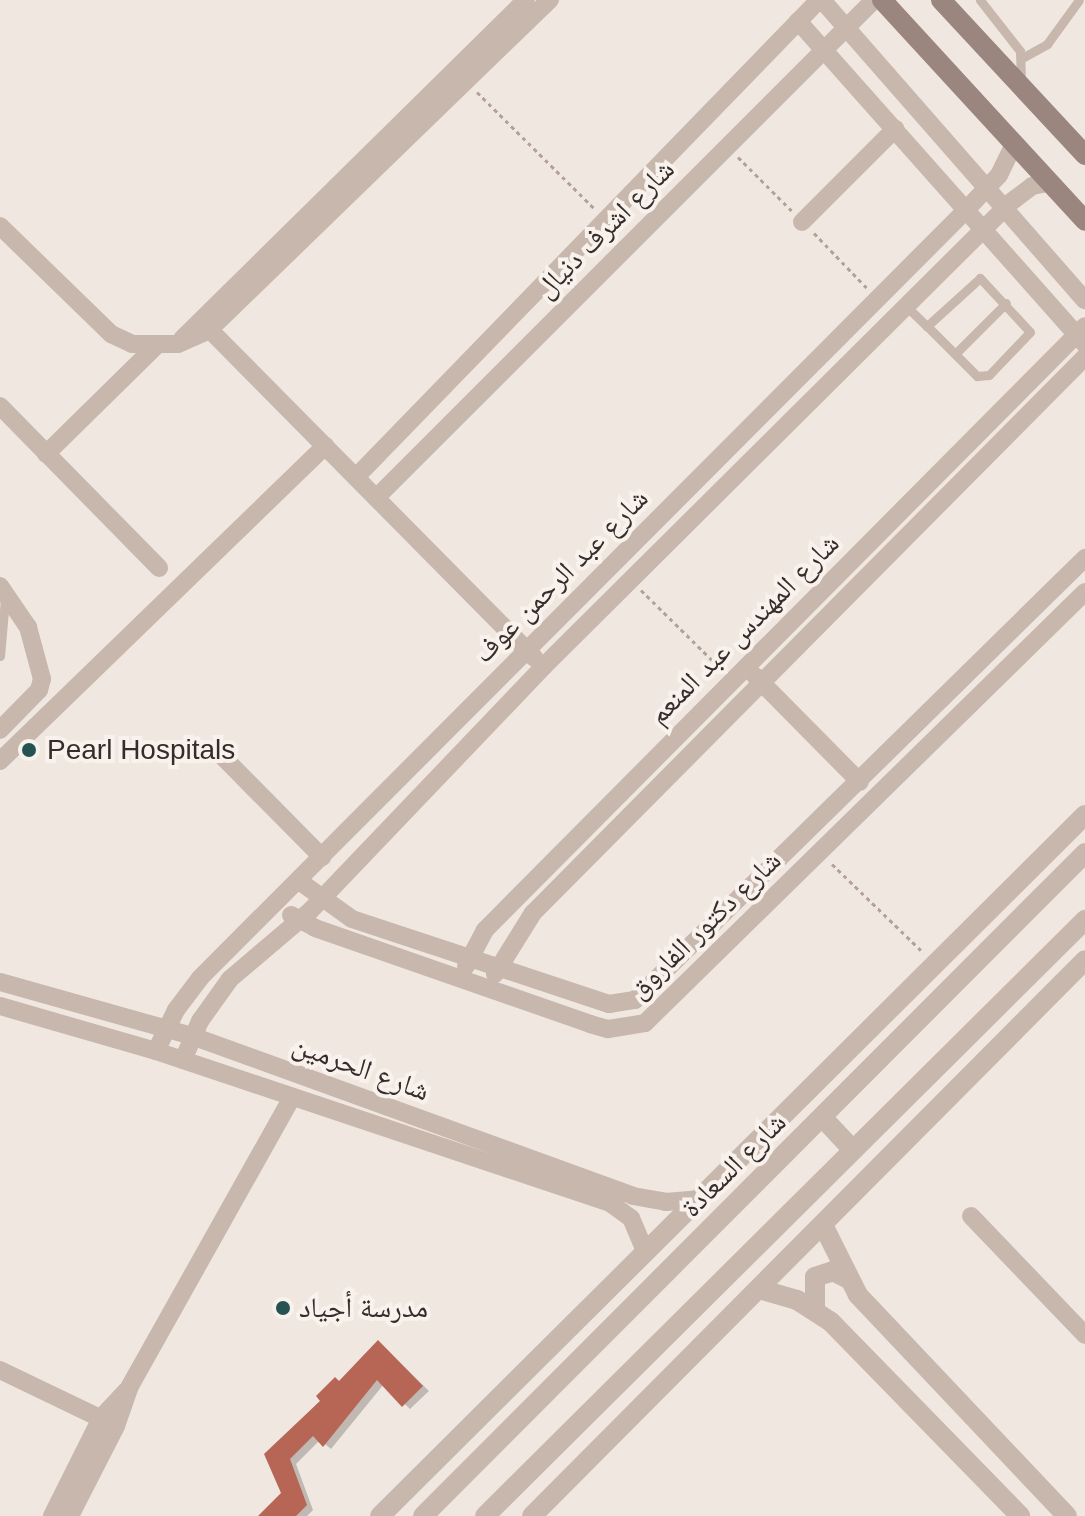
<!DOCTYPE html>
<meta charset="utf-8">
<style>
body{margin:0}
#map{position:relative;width:1085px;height:1516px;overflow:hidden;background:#f0e7e0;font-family:Helvetica,"Noto Naskh Arabic",sans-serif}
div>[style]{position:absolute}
.shadow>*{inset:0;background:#0003}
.building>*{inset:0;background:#b76656}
.path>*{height:3px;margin-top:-1.5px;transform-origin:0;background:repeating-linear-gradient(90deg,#b3a197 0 4px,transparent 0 8px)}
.service>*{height:9px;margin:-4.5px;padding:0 4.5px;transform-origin:4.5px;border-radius:4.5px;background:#c7b7ad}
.minor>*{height:18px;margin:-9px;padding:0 9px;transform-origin:9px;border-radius:9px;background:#c7b7ad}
.tertiary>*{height:20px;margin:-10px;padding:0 10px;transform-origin:10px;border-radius:10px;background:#c7b7ad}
.secondary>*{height:20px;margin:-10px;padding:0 10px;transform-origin:10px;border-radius:10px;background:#9a867e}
.dots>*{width:22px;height:22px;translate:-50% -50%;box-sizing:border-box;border:4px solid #f8f1ec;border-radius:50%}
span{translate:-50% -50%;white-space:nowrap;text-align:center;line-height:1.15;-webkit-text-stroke:8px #f8f1ec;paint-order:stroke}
.street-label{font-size:28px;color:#362d2b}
.poi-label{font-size:28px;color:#362d2b}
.left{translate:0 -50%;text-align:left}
</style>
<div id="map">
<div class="shadow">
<div style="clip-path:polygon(379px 1342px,429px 1391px,410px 1409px,384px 1384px,331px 1449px,320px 1440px,296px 1464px,313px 1510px,307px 1516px,261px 1516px,283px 1494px,266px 1455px)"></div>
</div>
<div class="building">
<div style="clip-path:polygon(378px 1340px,423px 1386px,402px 1407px,377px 1380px,323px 1447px,313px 1436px,290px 1459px,307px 1505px,296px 1516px,258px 1516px,281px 1493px,264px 1454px,320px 1401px,316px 1396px,335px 1377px,339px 1381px)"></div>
</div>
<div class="path">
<div style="left:477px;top:92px;width:165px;rotate:44.8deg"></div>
<div style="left:738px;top:157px;width:76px;rotate:45deg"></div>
<div style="left:814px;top:233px;width:76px;rotate:46.1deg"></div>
<div style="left:641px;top:590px;width:112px;rotate:44.6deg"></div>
<div style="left:832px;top:864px;width:128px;rotate:44.1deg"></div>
</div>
<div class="service">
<div style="left:980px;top:0;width:65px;rotate:51.9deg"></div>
<div style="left:1020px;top:51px;width:32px;rotate:88deg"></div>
<div style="left:1022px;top:58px;width:29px;rotate:-29deg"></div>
<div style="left:1047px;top:44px;width:54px;rotate:-54deg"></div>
<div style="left:906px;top:306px;width:29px;rotate:44deg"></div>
<div style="left:927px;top:326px;width:71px;rotate:45deg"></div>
<div style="left:977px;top:376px;width:12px;rotate:-5deg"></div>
<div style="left:989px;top:375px;width:59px;rotate:-46.4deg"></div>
<div style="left:1030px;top:332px;width:74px;rotate:-132.8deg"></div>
<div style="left:980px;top:278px;width:72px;rotate:137.8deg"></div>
<div style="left:955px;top:354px;width:72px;rotate:-45deg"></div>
<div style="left:0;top:656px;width:57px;rotate:-85deg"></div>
</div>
<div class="minor">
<div style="left:822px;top:0;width:399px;rotate:48.8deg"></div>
<div style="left:798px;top:21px;width:432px;rotate:48.4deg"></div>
<div style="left:802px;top:222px;width:132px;rotate:-45deg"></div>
<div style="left:0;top:226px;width:155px;rotate:44.2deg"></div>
<div style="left:111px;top:334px;width:23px;rotate:25deg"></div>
<div style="left:132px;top:344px;width:46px"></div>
<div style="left:178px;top:344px;width:34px;rotate:-24deg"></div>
<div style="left:209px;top:330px;width:475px;rotate:-44.1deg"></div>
<div style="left:201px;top:321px;width:474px;rotate:45.3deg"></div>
<div style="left:182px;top:339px;width:483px;rotate:-44.6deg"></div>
<div style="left:0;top:406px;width:227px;rotate:45.5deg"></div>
<div style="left:46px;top:454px;width:153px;rotate:-44.5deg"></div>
<div style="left:356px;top:477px;width:665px;rotate:-45.85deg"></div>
<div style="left:376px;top:498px;width:704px;rotate:-45deg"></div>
<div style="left:0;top:586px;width:50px;rotate:55.7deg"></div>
<div style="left:28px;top:627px;width:54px;rotate:74.9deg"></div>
<div style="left:42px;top:679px;width:11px;rotate:105deg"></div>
<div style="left:39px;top:690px;width:56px;rotate:134.3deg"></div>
<div style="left:755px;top:676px;width:149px;rotate:45.3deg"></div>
<div style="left:223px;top:757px;width:141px;rotate:45.3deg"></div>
<div style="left:0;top:761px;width:453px;rotate:-44.1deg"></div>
<div style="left:299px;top:881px;width:65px;rotate:35.6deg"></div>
<div style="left:352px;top:919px;width:271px;rotate:18.3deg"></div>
<div style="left:609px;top:1004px;width:26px;rotate:-9deg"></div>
<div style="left:635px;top:1000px;width:631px;rotate:-44.49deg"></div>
<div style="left:291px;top:915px;width:27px;rotate:28deg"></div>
<div style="left:315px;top:928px;width:291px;rotate:19.2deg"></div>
<div style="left:590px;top:1024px;width:19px;rotate:16deg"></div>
<div style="left:608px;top:1029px;width:37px;rotate:-9deg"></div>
<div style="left:645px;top:1023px;width:616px;rotate:-44.41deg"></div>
<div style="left:466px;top:966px;width:41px;rotate:-62.2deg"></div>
<div style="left:485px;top:930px;width:851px;rotate:-45.19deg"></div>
<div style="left:495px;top:974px;width:72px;rotate:-58.1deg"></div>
<div style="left:533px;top:913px;width:783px;rotate:-45.21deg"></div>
<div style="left:0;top:982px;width:199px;rotate:15.7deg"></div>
<div style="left:192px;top:1036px;width:469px;rotate:19.9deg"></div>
<div style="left:633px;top:1196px;width:34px;rotate:10deg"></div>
<div style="left:666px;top:1202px;width:35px;rotate:-5deg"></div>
<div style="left:0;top:1006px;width:162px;rotate:16.1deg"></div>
<div style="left:156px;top:1051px;width:479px;rotate:18.5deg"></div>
<div style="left:610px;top:1203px;width:26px;rotate:36deg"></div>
<div style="left:631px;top:1218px;width:38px;rotate:67deg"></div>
<div style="left:156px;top:1051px;width:46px;rotate:-64deg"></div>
<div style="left:176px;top:1010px;width:41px;rotate:-52.9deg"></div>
<div style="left:201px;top:977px;width:1083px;rotate:-45.07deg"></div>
<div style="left:966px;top:210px;width:48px;rotate:-46.7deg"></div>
<div style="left:999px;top:175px;width:32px;rotate:-64deg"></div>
<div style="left:183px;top:1060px;width:43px;rotate:-66.4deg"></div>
<div style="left:200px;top:1021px;width:52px;rotate:-54.5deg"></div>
<div style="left:230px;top:979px;width:106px;rotate:-40.4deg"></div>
<div style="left:311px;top:910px;width:337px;rotate:-46.3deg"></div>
<div style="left:544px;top:666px;width:658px;rotate:-44.82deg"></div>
<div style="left:1011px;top:202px;width:26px;rotate:-37deg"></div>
<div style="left:1032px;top:186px;width:15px;rotate:-11deg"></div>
<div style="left:971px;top:1216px;width:165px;rotate:46.2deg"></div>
<div style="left:0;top:1370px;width:122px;rotate:25.7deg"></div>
<div style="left:52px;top:1516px;width:110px;rotate:-63.4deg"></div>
<div style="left:101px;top:1418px;width:37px;rotate:-47deg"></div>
<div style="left:70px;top:1516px;width:101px;rotate:-62.9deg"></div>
<div style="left:116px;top:1426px;width:42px;rotate:-70.7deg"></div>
<div style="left:130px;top:1386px;width:331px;rotate:-60.7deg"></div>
</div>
<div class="tertiary">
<div style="left:822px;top:1117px;width:45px;rotate:46.8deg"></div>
<div style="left:823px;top:1225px;width:78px;rotate:63.4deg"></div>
<div style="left:858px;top:1295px;width:304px;rotate:46.6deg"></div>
<div style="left:759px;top:1289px;width:40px;rotate:16deg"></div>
<div style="left:797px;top:1300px;width:40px;rotate:32.9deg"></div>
<div style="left:831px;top:1322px;width:271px;rotate:45.7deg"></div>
<div style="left:815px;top:1310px;width:33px;rotate:-90deg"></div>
<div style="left:815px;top:1277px;width:19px;rotate:-18deg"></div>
<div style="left:833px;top:1271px;width:16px;rotate:27deg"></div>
<div style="left:380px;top:1516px;width:994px;rotate:-44.84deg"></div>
<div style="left:423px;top:1516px;width:937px;rotate:-45.04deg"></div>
<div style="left:485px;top:1516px;width:846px;rotate:-44.81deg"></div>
<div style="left:532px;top:1516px;width:784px;rotate:-45.15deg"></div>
</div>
<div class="secondary">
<div style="left:882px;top:0;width:300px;rotate:47.4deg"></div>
<div style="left:941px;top:0;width:212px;rotate:47.1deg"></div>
</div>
<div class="dots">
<div style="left:29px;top:750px;background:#255352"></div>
<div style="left:283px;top:1308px;background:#255352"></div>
</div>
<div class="street-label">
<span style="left:605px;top:229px;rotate:-45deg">شارع اشرف دنيال</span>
<span style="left:561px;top:576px;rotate:-45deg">شارع عبد الرحمن عوف</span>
<span style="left:744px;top:629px;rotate:-45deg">شارع المهندس عبد المنعم</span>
<span style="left:705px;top:925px;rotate:-44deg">شارع دكتور الفاروق</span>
<span style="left:361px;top:1068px;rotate:20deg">شارع الحرمين</span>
<span style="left:734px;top:1165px;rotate:-45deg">شارع السعادة</span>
</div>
<div class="poi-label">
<span class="left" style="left:47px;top:750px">Pearl Hospitals</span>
<span class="left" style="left:299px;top:1308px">مدرسة أجياد</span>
</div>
</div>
